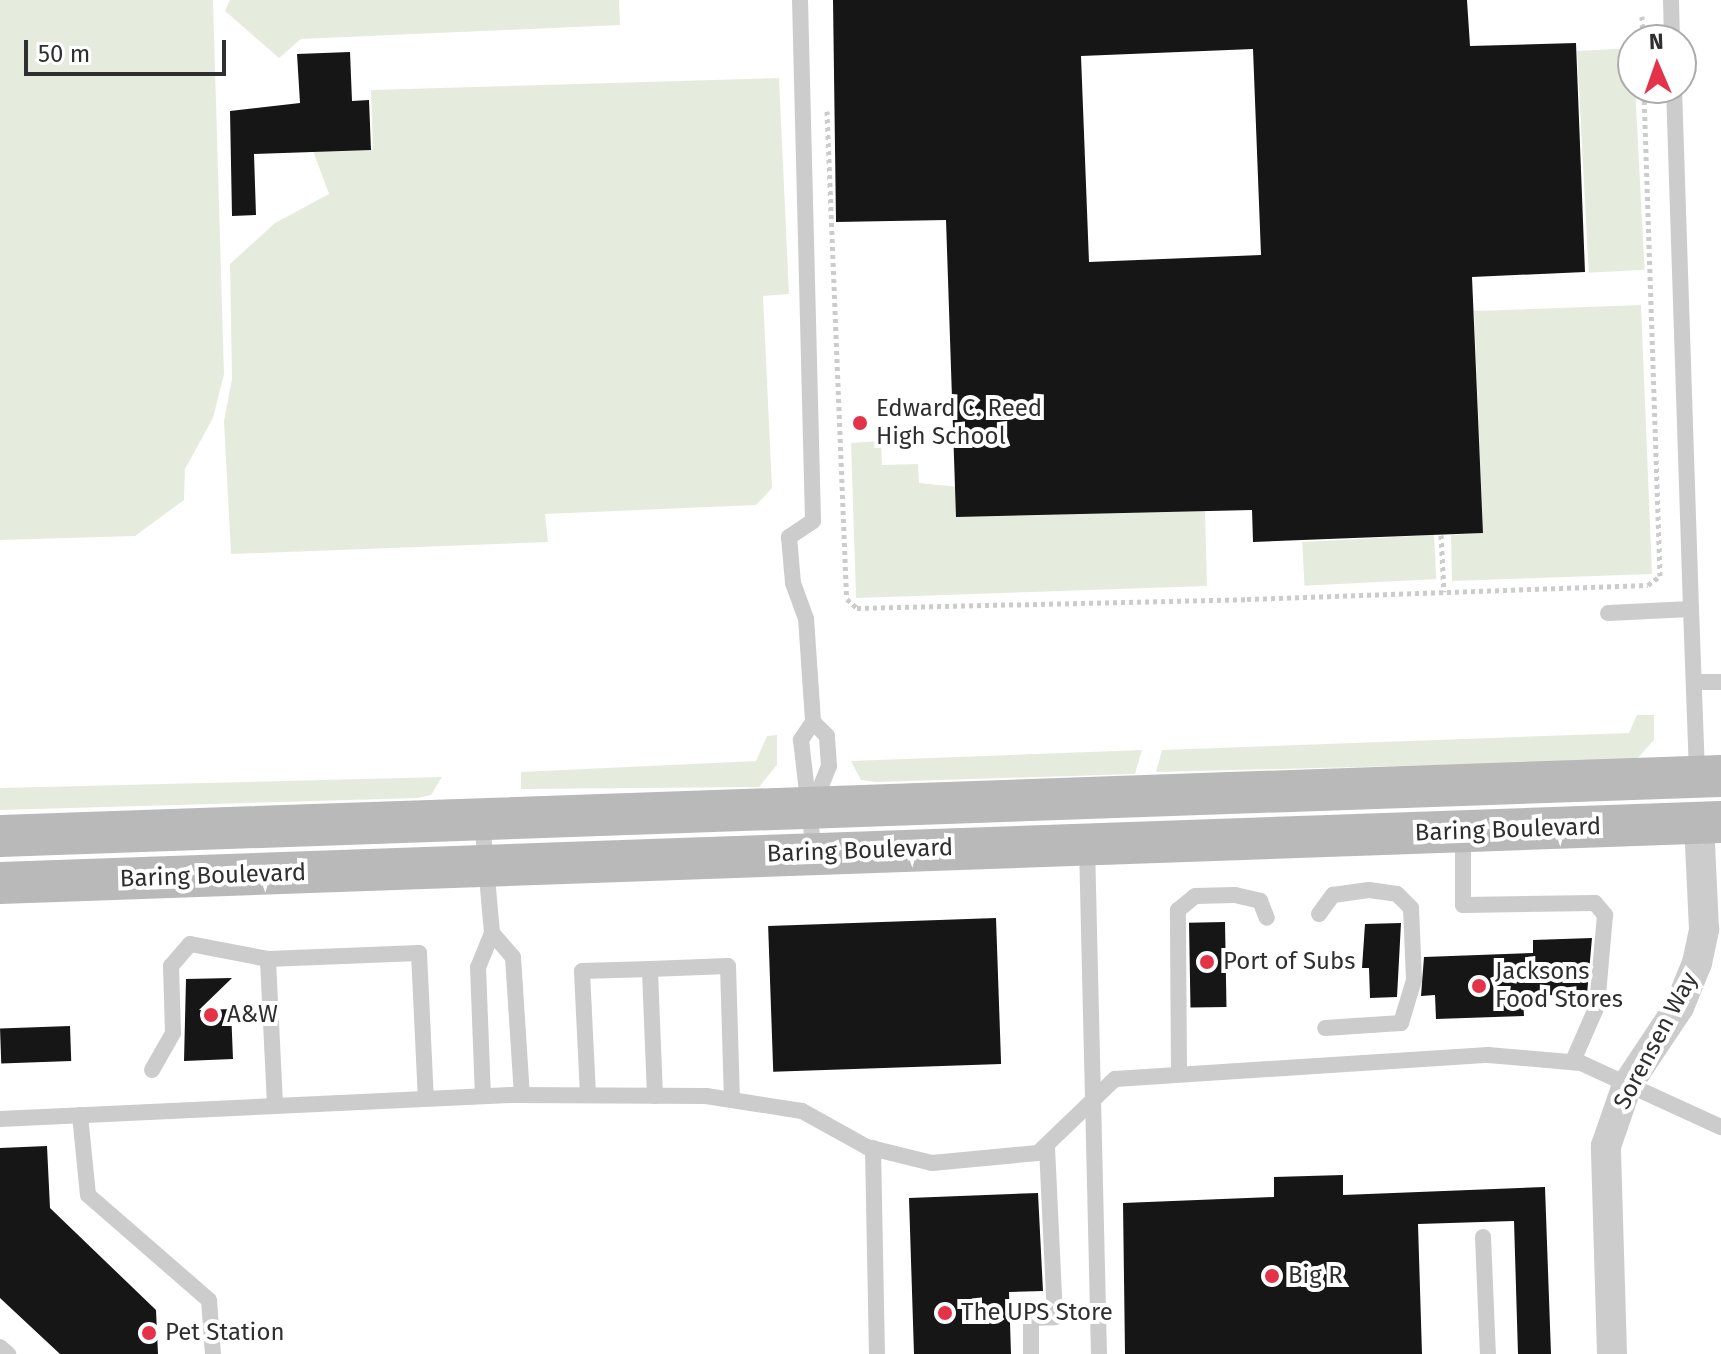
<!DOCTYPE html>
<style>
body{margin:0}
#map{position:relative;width:1721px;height:1354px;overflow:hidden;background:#fff;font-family:"Fira Sans",sans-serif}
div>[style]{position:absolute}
.green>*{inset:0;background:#e6ecdd;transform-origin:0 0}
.building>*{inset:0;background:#161616;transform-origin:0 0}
.path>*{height:5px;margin-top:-2.5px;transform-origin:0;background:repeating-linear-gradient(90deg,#ccc 0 4px,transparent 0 8px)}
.lane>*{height:16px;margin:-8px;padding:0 8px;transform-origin:8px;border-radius:8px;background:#ccc}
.street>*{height:30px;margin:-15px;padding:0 15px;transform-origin:15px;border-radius:15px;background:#ccc}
.secondary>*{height:42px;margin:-21px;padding:0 21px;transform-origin:21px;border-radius:21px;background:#b9b9b9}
.dots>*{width:22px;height:22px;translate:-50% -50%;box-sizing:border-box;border:4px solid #fff;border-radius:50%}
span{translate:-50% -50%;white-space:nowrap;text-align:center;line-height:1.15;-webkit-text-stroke:8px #fff;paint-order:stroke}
.poi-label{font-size:24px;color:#2f2f2f}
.left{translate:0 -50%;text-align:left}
.street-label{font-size:24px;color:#2f2f2f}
.north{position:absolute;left:1617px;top:24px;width:80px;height:80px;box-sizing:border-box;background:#fff;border:2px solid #acacac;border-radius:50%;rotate:358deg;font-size:22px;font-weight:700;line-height:32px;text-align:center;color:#2f2f2f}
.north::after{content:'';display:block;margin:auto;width:28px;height:36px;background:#e43349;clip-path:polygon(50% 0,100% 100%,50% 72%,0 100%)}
.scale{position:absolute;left:24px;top:40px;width:202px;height:36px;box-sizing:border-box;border:4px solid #2f2f2f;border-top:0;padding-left:10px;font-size:24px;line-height:28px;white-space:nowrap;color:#2f2f2f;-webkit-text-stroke:6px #fff;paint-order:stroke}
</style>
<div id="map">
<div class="green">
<div style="clip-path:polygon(0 0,213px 0,224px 374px,213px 418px,185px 469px,184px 500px,135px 536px,0 540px)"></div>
<div style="clip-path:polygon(230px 0,619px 0,620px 25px,301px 39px,279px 58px,225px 11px)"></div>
<div style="left:1633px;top:48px;width:222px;height:56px;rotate:87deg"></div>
<div style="clip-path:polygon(779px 78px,789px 294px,763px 296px,772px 488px,756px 505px,545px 514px,548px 542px,231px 554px,224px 421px,232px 379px,230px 264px,275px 223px,329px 194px,313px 151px,373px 149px,371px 90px)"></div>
<div style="clip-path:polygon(1641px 305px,1652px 574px,1452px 581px,1451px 535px,1483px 533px,1474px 311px)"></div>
<div style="clip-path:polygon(881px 441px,882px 465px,918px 464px,919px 483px,1205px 511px,1207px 586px,856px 598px,851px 443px)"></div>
<div style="left:1434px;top:535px;width:44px;height:132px;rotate:87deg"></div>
<div style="clip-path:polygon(1637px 715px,1654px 715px,1654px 740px,1636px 760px,1156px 772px,1162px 750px,1629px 733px)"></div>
<div style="clip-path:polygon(777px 735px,777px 765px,759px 787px,521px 789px,521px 772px,756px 761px,767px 736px)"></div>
<div style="clip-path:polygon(1142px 750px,1135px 774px,876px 782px,861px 780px,851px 761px)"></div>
<div style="clip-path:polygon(442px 777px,431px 795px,418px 798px,0 810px,0 788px)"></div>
</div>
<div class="building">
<div style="clip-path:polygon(evenodd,833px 0,1467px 0,1470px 46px,1576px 43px,1585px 272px,1472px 277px,1483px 533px,1253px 542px,1252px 510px,956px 517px,946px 220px,836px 222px,833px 0,1253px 49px,1261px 255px,1089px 262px,1081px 56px,1253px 49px)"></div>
<div style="clip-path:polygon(350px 52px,352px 101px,369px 100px,371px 150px,254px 154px,256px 215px,232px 216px,230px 111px,300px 103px,297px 54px)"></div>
<div style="left:996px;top:918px;width:146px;height:228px;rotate:88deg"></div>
<div style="left:1225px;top:922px;width:85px;height:36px;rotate:89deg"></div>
<div style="clip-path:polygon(1401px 923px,1397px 997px,1370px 998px,1369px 968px,1362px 968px,1365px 924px)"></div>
<div style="clip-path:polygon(1592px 938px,1587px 994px,1523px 996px,1524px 1016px,1436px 1019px,1435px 995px,1421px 996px,1424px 957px,1533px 953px,1533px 940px)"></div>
<div style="clip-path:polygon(232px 978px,199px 1010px,231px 1009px,233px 1059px,184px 1061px,186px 979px)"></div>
<div style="left:70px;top:1026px;width:35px;height:70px;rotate:88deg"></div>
<div style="clip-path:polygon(47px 1146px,50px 1208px,156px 1310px,158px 1354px,60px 1354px,0 1298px,0 1148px)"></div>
<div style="clip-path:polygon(1343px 1175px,1343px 1195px,1545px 1187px,1551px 1354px,1518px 1354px,1514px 1221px,1418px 1224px,1422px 1354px,1125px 1354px,1123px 1203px,1274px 1197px,1274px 1177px)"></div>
<div style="clip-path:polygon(1038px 1193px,1043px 1291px,1009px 1292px,1011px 1354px,914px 1354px,909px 1198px)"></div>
</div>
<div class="path">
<div style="left:1642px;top:16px;width:24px;rotate:88deg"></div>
<div style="left:827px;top:111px;width:488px;rotate:87.7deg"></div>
<div style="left:847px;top:599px;width:13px;rotate:42deg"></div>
<div style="left:857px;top:608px;width:390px;rotate:-1.3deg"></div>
<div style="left:1247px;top:599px;width:401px;rotate:-2deg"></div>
<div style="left:1648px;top:585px;width:15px;rotate:-37deg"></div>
<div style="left:1660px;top:576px;width:488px;rotate:-91.9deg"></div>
<div style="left:1441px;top:535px;width:57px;rotate:87deg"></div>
</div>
<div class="lane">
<div style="left:800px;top:0;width:521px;rotate:88.57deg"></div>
<div style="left:813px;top:521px;width:29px;rotate:146deg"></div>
<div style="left:789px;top:537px;width:46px;rotate:85deg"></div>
<div style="left:793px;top:583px;width:37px;rotate:70deg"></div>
<div style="left:806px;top:618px;width:104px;rotate:86.1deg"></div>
<div style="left:1671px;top:0;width:40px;rotate:88.6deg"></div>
<div style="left:1674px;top:88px;width:521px;rotate:88.13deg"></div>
<div style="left:1608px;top:613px;width:83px;rotate:-2.8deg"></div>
<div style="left:1691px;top:609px;width:167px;rotate:87.9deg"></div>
<div style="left:1694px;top:682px;width:27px"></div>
<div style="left:813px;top:722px;width:22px;rotate:124deg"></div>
<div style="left:801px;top:740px;width:114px;rotate:83.4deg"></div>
<div style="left:813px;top:806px;width:43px;rotate:-68.2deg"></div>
<div style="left:829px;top:766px;width:30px;rotate:-94deg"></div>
<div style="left:827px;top:736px;width:20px;rotate:-135deg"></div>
<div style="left:482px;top:821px;width:112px;rotate:84.9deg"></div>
<div style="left:492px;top:933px;width:37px;rotate:112deg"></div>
<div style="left:478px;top:967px;width:129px;rotate:87.8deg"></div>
<div style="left:1463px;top:833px;width:72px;rotate:90deg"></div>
<div style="left:1463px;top:905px;width:132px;rotate:-0.9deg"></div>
<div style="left:1595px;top:903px;width:16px;rotate:50deg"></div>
<div style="left:1605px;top:915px;width:91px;rotate:95deg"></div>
<div style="left:1597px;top:1006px;width:60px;rotate:113.6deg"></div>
<div style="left:1087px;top:845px;width:509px;rotate:88.65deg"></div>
<div style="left:1319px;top:914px;width:24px;rotate:-54deg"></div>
<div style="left:1333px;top:895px;width:36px;rotate:-8deg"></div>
<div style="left:1369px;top:890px;width:28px;rotate:8deg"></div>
<div style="left:1397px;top:894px;width:20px;rotate:45deg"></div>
<div style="left:1411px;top:908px;width:72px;rotate:87.6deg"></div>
<div style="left:1414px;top:980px;width:45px;rotate:106.8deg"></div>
<div style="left:1401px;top:1023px;width:76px;rotate:176.2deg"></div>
<div style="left:492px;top:933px;width:32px;rotate:49deg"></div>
<div style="left:513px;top:957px;width:138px;rotate:86.3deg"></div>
<div style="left:152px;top:1070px;width:43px;rotate:-60.4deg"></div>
<div style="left:173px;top:1033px;width:67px;rotate:-91.7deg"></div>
<div style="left:171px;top:966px;width:29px;rotate:-49deg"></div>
<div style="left:190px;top:944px;width:79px;rotate:10.9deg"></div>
<div style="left:1179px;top:1071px;width:161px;rotate:-90.4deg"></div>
<div style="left:1178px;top:910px;width:22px;rotate:-39deg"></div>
<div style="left:1195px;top:896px;width:40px;rotate:-1.4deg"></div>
<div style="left:1235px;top:895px;width:26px;rotate:13deg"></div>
<div style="left:1260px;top:901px;width:18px;rotate:68deg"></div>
<div style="left:588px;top:1095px;width:124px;rotate:-92.8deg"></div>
<div style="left:582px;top:971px;width:68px;rotate:-1.7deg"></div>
<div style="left:655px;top:1096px;width:127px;rotate:-92.3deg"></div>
<div style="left:650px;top:969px;width:78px;rotate:-2.2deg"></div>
<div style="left:728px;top:966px;width:132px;rotate:88.3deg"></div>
<div style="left:275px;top:1104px;width:145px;rotate:-92.8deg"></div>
<div style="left:268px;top:959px;width:151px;rotate:-2.3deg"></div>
<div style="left:419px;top:953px;width:146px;rotate:87.3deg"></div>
<div style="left:80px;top:1115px;width:80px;rotate:84.3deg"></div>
<div style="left:88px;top:1195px;width:160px;rotate:41deg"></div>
<div style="left:209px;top:1300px;width:54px;rotate:85.8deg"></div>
<div style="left:0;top:1119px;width:512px;rotate:-2.69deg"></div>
<div style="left:511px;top:1095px;width:195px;rotate:0.3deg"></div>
<div style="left:706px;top:1096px;width:97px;rotate:8.9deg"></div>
<div style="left:802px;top:1111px;width:74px;rotate:29deg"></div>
<div style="left:867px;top:1147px;width:67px;rotate:13.8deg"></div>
<div style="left:932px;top:1163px;width:106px;rotate:-5.4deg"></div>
<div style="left:1038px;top:1153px;width:107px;rotate:-43.9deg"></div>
<div style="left:1115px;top:1079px;width:374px;rotate:-3.7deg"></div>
<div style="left:1488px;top:1055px;width:93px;rotate:4.9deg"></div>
<div style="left:1581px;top:1063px;width:154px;rotate:24.6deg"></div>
<div style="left:873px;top:1148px;width:206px;rotate:88.9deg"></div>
<div style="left:1483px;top:1237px;width:117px;rotate:87.6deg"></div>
<div style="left:0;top:1347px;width:11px;rotate:41deg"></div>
<div style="left:1031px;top:1354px;width:36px;rotate:-90deg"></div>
<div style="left:1031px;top:1318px;width:24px;rotate:-2deg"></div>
<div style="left:1055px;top:1317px;width:172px;rotate:-92.7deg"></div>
</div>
<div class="street">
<div style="left:1612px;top:1354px;width:208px;rotate:-91.7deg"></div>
<div style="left:1606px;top:1146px;width:65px;rotate:-71deg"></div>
<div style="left:1627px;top:1085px;width:94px;rotate:-56.3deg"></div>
<div style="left:1679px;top:1007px;width:48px;rotate:-67.8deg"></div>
<div style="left:1697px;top:963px;width:35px;rotate:-78deg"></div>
<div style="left:1704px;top:929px;width:106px;rotate:-92.7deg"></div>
</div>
<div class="secondary">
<div style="left:0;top:836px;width:1722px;rotate:-2deg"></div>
<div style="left:0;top:883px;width:1722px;rotate:-2.03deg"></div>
</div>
<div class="dots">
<div style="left:860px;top:423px;background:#e43349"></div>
<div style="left:1207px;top:962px;background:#e43349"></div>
<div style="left:1479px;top:986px;background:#e43349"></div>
<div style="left:211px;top:1015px;background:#e43349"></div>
<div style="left:1272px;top:1276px;background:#e43349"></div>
<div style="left:945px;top:1313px;background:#e43349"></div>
<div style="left:149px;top:1333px;background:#e43349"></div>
</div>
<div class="poi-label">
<span class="left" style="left:876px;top:423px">Edward C. Reed<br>High School</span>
<span class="left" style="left:1223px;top:962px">Port of Subs</span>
<span class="left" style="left:1495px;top:986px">Jacksons<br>Food Stores</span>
<span class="left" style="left:227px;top:1015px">A&amp;W</span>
<span class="left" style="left:1288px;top:1276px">Big R</span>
<span class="left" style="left:961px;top:1313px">The UPS Store</span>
<span class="left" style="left:165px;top:1333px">Pet Station</span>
</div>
<div class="street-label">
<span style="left:1508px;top:830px;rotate:-2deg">Baring Boulevard</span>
<span style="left:860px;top:851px;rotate:-2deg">Baring Boulevard</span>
<span style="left:213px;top:876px;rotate:-2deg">Baring Boulevard</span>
<span style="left:1656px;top:1041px;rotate:-62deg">Sorensen Way</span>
</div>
<div class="north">N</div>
<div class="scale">50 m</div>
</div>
